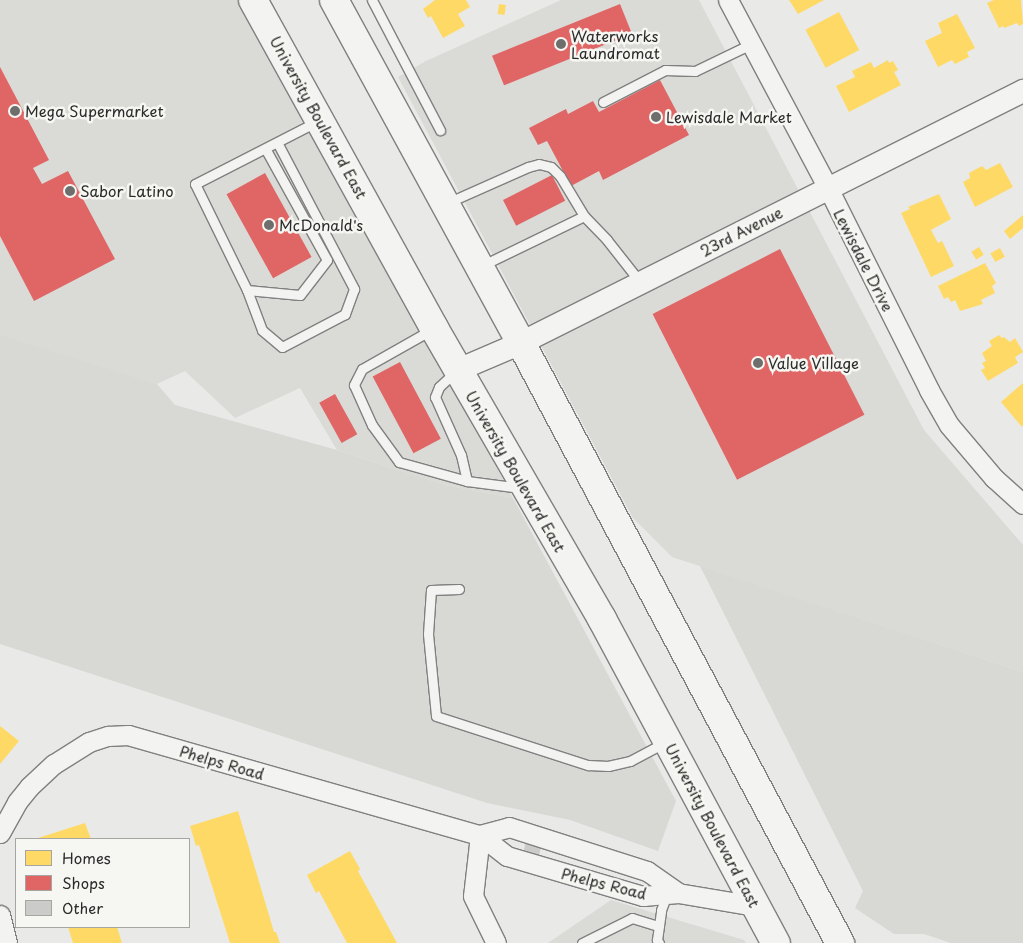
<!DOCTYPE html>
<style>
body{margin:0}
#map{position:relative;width:1023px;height:943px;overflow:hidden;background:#e9e9e7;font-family:"Playpen Sans",sans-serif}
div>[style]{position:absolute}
.built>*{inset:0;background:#dadad7}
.green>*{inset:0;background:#d8d8d5}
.homes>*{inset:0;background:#ffd966;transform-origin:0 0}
.shops>*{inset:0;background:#e06666;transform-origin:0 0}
.building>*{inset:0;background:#cbcbca}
.roads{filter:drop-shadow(1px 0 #808080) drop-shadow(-1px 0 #808080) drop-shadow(0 1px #808080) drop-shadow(0 -1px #808080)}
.service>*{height:9px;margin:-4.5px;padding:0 4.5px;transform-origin:4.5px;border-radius:4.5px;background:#f3f3f1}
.minor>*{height:19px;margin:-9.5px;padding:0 9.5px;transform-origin:9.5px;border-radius:9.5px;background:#f3f3f1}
.tertiary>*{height:22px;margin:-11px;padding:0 11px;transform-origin:11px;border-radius:11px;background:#f3f3f1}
.primary>*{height:28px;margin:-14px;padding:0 14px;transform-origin:14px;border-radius:14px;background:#f3f3f1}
.dots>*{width:14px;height:14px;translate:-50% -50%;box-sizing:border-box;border:2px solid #f6f6f2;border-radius:50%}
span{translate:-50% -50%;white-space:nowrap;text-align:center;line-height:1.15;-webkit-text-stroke:5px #f6f6f2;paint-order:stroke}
.poi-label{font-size:15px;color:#2b2b2b}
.left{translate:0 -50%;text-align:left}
.street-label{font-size:15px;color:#2b2b2b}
.legend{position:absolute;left:15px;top:838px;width:175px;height:90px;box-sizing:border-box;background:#f6f6f2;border:1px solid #a5a5a2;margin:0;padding:6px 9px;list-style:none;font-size:15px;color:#2b2b2b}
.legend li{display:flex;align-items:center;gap:10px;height:25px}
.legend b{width:25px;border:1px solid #a5a5a2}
</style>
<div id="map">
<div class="built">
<div style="clip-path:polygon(0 0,248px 0,513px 498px,445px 485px,337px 450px,300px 388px,235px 418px,185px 371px,157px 384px,0 337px)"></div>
<div style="clip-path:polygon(561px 0,699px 0,924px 430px,1023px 545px,1023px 672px,672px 557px,633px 518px,398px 77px,426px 61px)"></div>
<div style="clip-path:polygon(611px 900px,744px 940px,746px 943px,548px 943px)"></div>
</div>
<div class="green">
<div style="clip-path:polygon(0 335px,157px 384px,175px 405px,337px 450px,445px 485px,513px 498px,676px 801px,658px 851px,570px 820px,487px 803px,0 644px)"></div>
<div style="clip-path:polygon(700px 566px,1023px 672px,1023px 943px,951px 943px,924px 934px,894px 934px,855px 908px,863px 891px)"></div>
</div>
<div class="homes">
<div style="clip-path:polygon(435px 0,466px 0,470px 7px,458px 14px,465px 26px,443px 38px,431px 16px,428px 18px,423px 9px)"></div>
<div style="clip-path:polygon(789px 0,824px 0,798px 14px)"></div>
<div style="clip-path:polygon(994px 0,1021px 0,1023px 24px,1019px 26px,1017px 23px,1004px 28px,1003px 26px,999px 28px,987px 3px)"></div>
<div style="left:499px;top:4px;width:7px;height:10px;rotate:8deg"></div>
<div style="left:839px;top:12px;width:43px;height:38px;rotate:62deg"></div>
<div style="clip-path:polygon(957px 14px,975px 48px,967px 52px,969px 57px,955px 64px,952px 60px,938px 67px,925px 41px,942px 33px,938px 23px)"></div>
<div style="clip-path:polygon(888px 60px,889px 63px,893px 61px,898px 70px,894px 72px,901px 85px,849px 112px,836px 86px,855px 77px,852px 71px,871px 62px,874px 68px)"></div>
<div style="clip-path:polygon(1000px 163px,1013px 187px,975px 207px,963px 182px,970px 178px,969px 173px,982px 166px,986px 170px)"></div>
<div style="clip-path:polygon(939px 194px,951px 219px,931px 230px,938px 243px,942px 241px,954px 266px,931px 277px,901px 213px,910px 209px,908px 207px)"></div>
<div style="clip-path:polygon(1023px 215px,1023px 228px,1010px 239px,1004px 231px)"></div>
<div style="left:979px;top:247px;width:9px;height:9px;rotate:58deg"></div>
<div style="left:1000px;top:248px;width:10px;height:11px;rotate:61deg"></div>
<div style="clip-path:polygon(985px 263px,996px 283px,992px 286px,995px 293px,981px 300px,983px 304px,960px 311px,955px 300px,951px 302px,948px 297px,944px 299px,938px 286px)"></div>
<div style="clip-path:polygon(999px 335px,1002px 338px,1004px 337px,1010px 342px,1015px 338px,1023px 352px,1015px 357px,1018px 363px,988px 381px,981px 370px,985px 368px,982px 363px,986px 361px,982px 353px,992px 346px,989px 341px)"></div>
<div style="clip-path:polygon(1023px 383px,1023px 425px,1022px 427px,1001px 402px)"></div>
<div style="clip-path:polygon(0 726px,19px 741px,0 764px)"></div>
<div style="clip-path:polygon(238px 811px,274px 932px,276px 932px,280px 943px,230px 943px,199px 845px,196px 846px,190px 826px)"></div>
<div style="clip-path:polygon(85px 823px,91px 839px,39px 839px,38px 838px)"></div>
<div style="clip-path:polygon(350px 851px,360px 869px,358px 871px,397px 943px,347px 943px,319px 891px,316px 893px,307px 875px)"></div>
<div style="clip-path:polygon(68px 927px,117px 927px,122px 943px,73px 943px)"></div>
</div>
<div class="shops">
<div style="left:620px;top:4px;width:32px;height:138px;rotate:68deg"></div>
<div style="clip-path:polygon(0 67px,49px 160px,33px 168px,42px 184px,68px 171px,115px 259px,34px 301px,0 236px)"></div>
<div style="clip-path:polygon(660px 80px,689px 135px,603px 180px,599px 171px,571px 186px,547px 141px,538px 145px,529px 128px,566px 109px,568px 114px,593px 101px,599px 112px)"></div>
<div style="left:265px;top:173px;width:96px;height:44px;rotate:61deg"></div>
<div style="left:552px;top:175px;width:29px;height:55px;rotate:63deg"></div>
<div style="left:780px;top:249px;width:186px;height:143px;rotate:63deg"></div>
<div style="left:400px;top:362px;width:87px;height:31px;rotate:62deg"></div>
<div style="left:335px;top:394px;width:46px;height:18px;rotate:61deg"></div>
</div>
<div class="building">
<div style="clip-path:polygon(526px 840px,542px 844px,539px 855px,524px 850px)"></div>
</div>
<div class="roads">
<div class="service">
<div style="left:372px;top:0;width:147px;rotate:62.4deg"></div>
<div style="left:603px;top:102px;width:70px;rotate:-27.3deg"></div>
<div style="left:665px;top:70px;width:30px;rotate:2deg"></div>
<div style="left:695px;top:71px;width:62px;rotate:-25.7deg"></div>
<div style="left:278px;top:144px;width:164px;rotate:62.3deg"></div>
<div style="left:354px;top:289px;width:27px;rotate:110deg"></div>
<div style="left:345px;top:314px;width:71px;rotate:152.4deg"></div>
<div style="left:282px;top:347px;width:26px;rotate:-140deg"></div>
<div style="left:262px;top:330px;width:43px;rotate:-110.6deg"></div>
<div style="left:247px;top:290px;width:118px;rotate:-116.1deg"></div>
<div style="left:195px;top:184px;width:136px;rotate:-27.1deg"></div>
<div style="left:447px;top:203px;width:89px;rotate:-24deg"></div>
<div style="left:528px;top:167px;width:11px;rotate:-15deg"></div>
<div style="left:539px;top:164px;width:12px;rotate:14deg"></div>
<div style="left:551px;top:167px;width:13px;rotate:45deg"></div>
<div style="left:560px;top:176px;width:47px;rotate:59deg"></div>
<div style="left:584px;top:216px;width:33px;rotate:46deg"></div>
<div style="left:607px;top:240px;width:53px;rotate:51.8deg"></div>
<div style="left:483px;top:265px;width:112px;rotate:-25.9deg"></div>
<div style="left:247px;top:290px;width:53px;rotate:5.4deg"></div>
<div style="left:300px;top:295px;width:44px;rotate:-52.4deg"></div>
<div style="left:327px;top:260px;width:126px;rotate:-119deg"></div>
<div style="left:431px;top:330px;width:79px;rotate:150.5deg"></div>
<div style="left:362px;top:369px;width:18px;rotate:117deg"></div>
<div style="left:354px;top:385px;width:44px;rotate:65.8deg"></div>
<div style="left:372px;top:425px;width:46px;rotate:53.9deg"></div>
<div style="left:399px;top:462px;width:71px;rotate:15.6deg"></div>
<div style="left:467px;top:481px;width:54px;rotate:7.4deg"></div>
<div style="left:455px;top:372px;width:22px;rotate:137deg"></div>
<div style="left:439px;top:387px;width:11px;rotate:112deg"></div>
<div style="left:435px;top:397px;width:64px;rotate:65.9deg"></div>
<div style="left:461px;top:455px;width:27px;rotate:77deg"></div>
<div style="left:459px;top:589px;width:28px;rotate:178deg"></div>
<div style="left:431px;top:590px;width:44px;rotate:93.9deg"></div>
<div style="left:428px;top:634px;width:82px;rotate:84.4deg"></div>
<div style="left:436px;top:716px;width:160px;rotate:17.9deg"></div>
<div style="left:588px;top:765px;width:20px;rotate:3deg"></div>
<div style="left:608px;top:766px;width:23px;rotate:-13deg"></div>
<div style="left:630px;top:761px;width:40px;rotate:-28deg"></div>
<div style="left:582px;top:943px;width:56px;rotate:-26.6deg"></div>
<div style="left:632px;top:918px;width:28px;rotate:17deg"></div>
<div style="left:659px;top:943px;width:4px;rotate:-124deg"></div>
<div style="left:657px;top:940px;width:30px;rotate:-82deg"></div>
<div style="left:661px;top:910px;width:17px;rotate:-69deg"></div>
</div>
<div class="minor">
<div style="left:728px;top:0;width:213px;rotate:62deg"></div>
<div style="left:828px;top:188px;width:226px;rotate:63.4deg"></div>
<div style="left:929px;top:390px;width:40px;rotate:60.3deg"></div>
<div style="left:949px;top:425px;width:70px;rotate:49.7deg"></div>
<div style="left:994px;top:478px;width:39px;rotate:42deg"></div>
<div style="left:0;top:833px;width:35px;rotate:-61deg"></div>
<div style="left:17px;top:802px;width:19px;rotate:-51deg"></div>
<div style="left:29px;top:787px;width:34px;rotate:-43deg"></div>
<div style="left:54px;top:764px;width:41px;rotate:-32.2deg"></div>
<div style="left:89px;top:742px;width:20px;rotate:-18deg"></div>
<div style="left:108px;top:736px;width:20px;rotate:-3deg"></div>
<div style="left:128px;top:735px;width:366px;rotate:15.9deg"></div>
<div style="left:480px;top:835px;width:34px;rotate:38deg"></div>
<div style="left:507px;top:856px;width:142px;rotate:16.4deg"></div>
<div style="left:643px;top:896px;width:35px;rotate:-5deg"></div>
<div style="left:678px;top:893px;width:79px;rotate:9.5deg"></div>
<div style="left:480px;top:835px;width:30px;rotate:-15deg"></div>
<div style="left:509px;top:827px;width:145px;rotate:17.7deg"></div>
<div style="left:647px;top:871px;width:38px;rotate:35deg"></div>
<div style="left:480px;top:835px;width:61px;rotate:96.5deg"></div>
<div style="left:473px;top:896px;width:52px;rotate:63.9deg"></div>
<div style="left:0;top:915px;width:29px;rotate:76deg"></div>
</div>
<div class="tertiary">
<div style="left:458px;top:370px;width:69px;rotate:-23.2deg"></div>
<div style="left:521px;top:343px;width:562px;rotate:-26.66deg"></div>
</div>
<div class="primary">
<div style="left:253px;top:0;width:375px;rotate:61.1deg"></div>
<div style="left:434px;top:328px;width:336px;rotate:60deg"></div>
<div style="left:602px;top:619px;width:368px;rotate:61.8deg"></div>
<div style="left:334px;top:0;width:391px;rotate:61.4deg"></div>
<div style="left:521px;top:343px;width:680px;rotate:62deg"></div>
</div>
</div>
<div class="dots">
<div style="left:561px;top:44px;background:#6e6e6d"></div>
<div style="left:15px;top:111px;background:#6e6e6d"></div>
<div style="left:656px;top:117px;background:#6e6e6d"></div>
<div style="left:70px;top:191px;background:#6e6e6d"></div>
<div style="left:269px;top:225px;background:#6e6e6d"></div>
<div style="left:758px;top:363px;background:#6e6e6d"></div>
</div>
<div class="poi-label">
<span class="left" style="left:571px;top:44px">Waterworks<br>Laundromat</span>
<span class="left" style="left:25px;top:111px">Mega Supermarket</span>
<span class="left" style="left:666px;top:117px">Lewisdale Market</span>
<span class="left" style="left:80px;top:191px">Sabor Latino</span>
<span class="left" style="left:279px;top:225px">McDonald's</span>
<span class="left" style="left:768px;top:363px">Value Village</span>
</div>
<div class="street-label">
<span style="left:319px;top:117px;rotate:61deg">University Boulevard East</span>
<span style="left:741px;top:231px;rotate:-27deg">23rd Avenue</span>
<span style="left:864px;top:260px;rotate:63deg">Lewisdale Drive</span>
<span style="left:516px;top:471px;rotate:60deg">University Boulevard East</span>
<span style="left:222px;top:762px;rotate:16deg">Phelps Road</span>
<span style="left:713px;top:825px;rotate:62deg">University Boulevard East</span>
<span style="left:604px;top:883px;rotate:14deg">Phelps Road</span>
</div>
<ul class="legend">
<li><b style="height:14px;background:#ffd966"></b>Homes</li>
<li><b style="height:14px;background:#e06666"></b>Shops</li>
<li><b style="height:14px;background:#cbcbca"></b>Other</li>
</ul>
</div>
